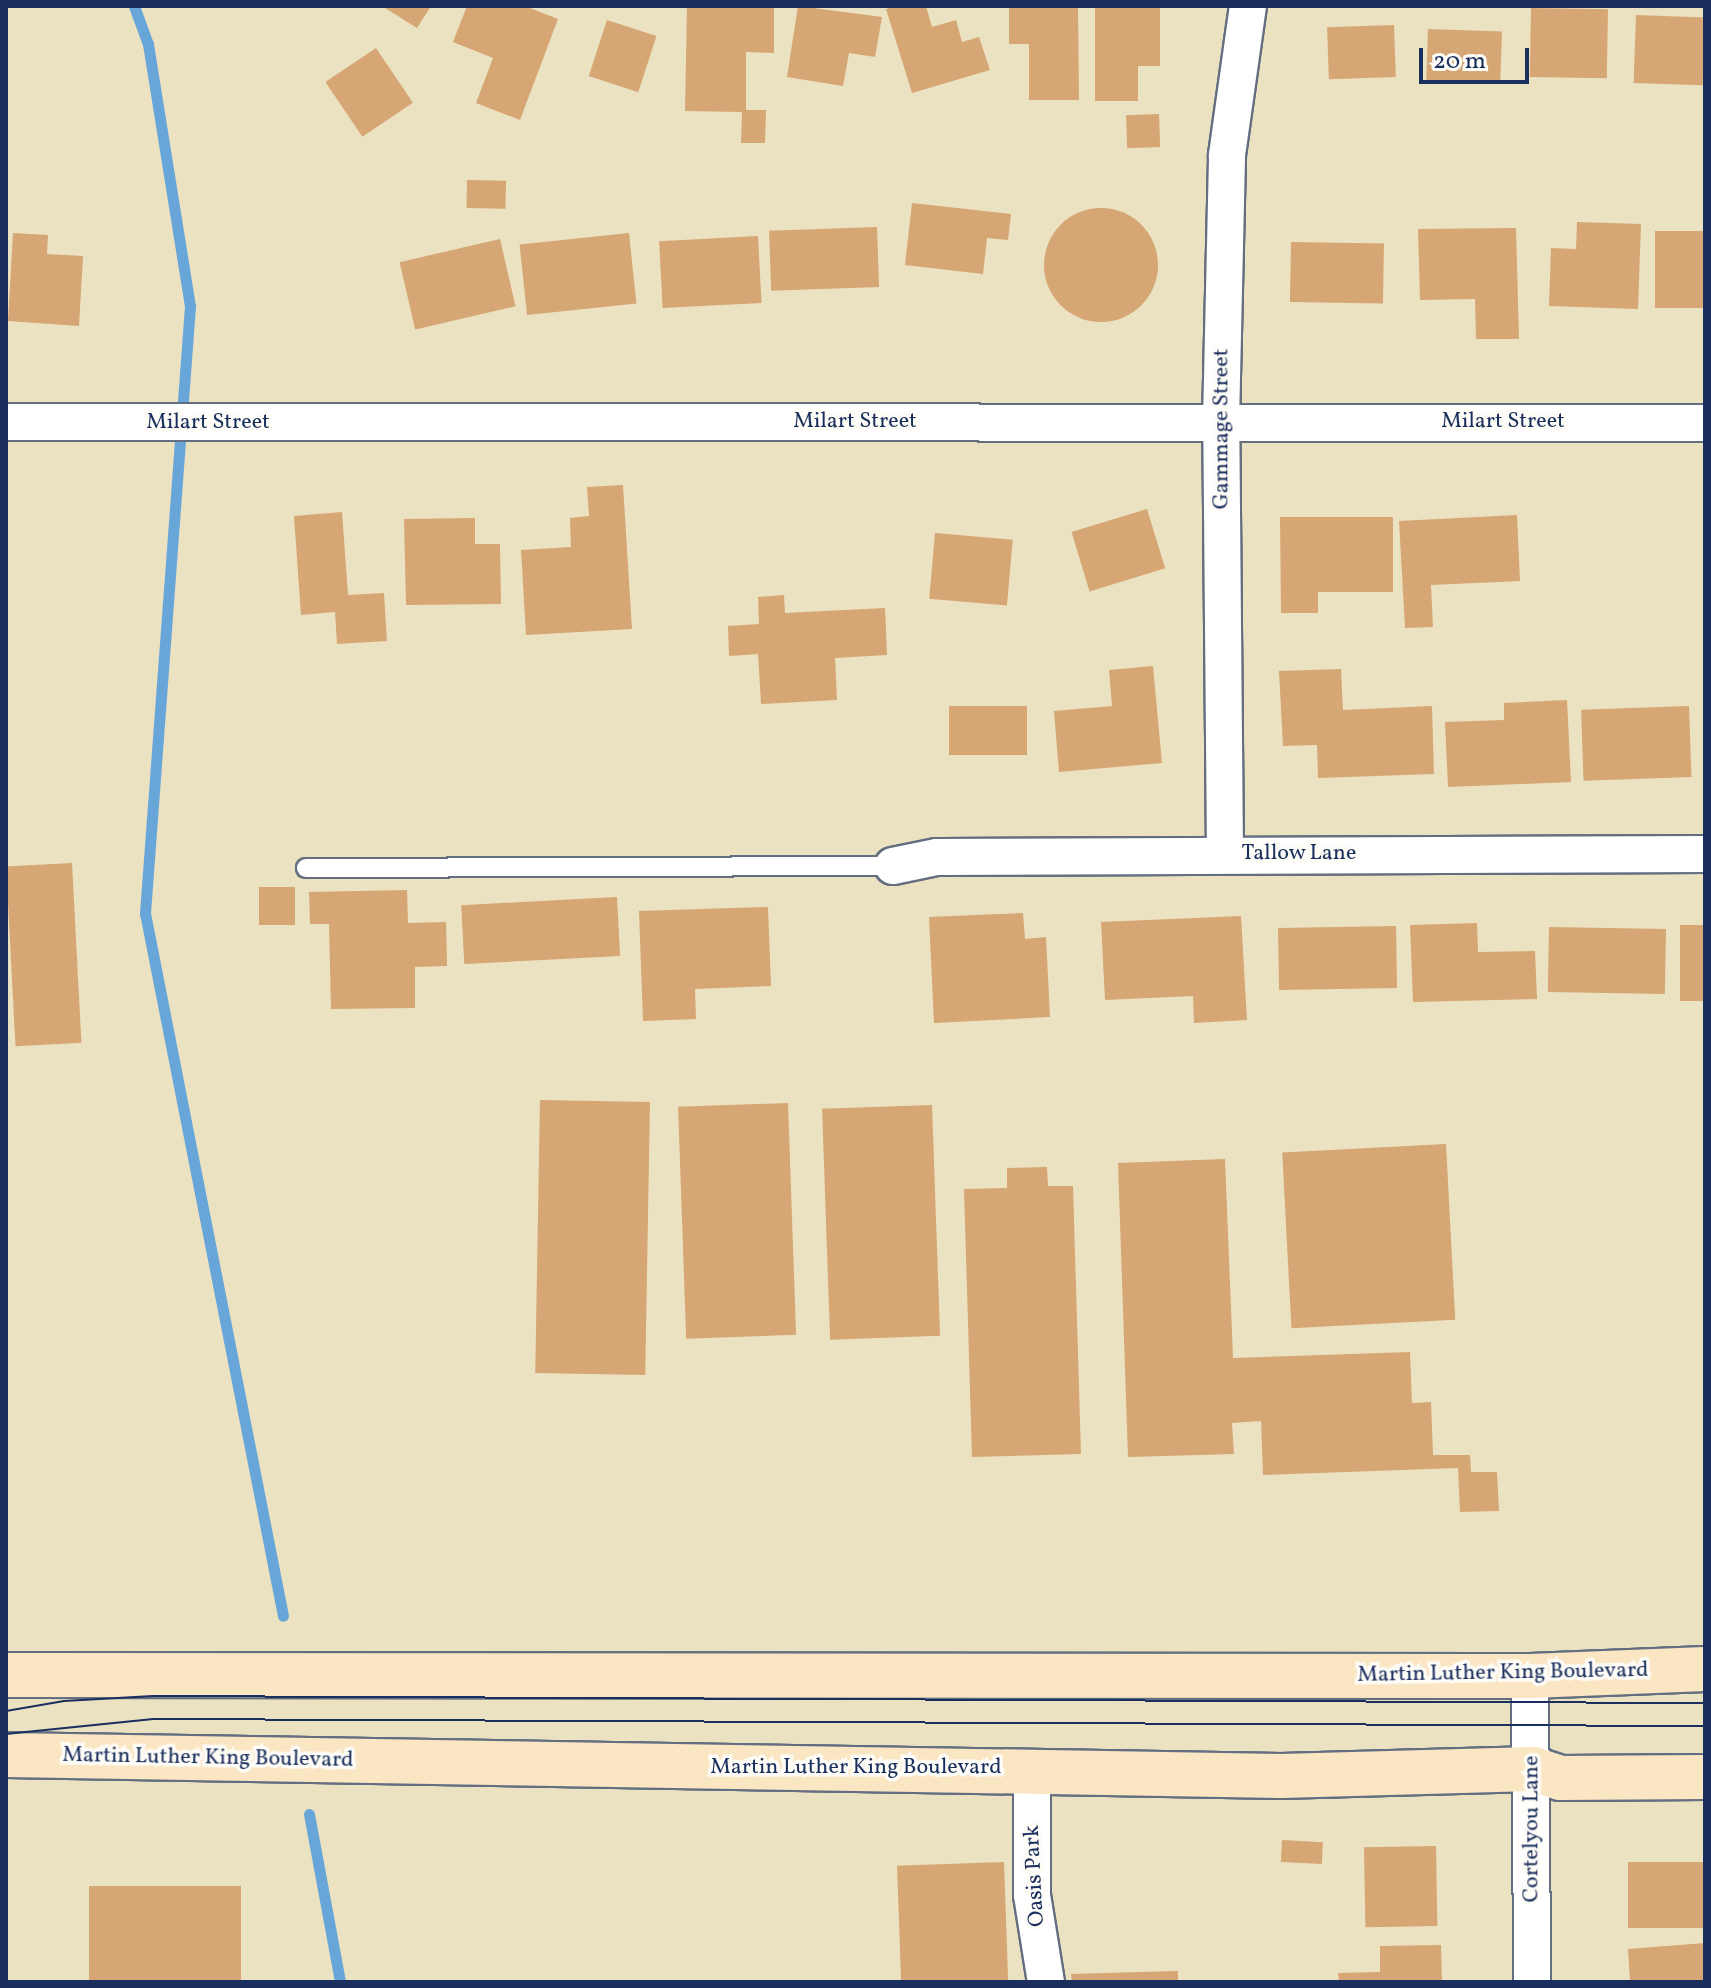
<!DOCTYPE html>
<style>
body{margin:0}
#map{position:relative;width:1711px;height:1988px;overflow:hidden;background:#ebe2c1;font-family:Vollkorn,serif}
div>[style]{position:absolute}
.stream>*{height:11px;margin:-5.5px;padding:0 5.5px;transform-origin:5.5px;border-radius:5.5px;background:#68a6da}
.building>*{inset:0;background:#d6a674;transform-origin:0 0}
.round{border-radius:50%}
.roads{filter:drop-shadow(2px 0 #646e81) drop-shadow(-2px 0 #646e81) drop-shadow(0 2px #646e81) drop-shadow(0 -2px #646e81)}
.lane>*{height:18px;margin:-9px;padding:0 9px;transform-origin:9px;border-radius:9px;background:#fff}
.street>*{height:36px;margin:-18px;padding:0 18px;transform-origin:18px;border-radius:18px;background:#fff}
.secondary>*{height:44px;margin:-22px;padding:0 22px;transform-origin:22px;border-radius:22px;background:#fbe6c4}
.tram>*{height:2px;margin:-1px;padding:0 1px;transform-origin:1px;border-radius:1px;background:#1b2f5e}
span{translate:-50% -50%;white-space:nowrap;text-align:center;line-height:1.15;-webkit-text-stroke:7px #fdfcf7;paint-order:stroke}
.street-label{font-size:22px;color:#1b2f5e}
.frame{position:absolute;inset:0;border:8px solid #1b2f5e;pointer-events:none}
.scale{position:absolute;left:1419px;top:48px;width:110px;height:36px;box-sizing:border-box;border:4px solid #1b2f5e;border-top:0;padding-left:10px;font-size:24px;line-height:28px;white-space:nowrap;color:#1b2f5e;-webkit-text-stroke:6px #fdfcf7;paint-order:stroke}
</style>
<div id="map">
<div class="stream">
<div style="left:134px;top:6px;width:40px;rotate:69.8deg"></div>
<div style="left:148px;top:44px;width:265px;rotate:80.9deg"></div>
<div style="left:190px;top:306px;width:609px;rotate:94.24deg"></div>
<div style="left:145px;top:913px;width:716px;rotate:78.89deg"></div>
<div style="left:309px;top:1814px;width:171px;rotate:79.5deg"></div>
</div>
<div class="building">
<div style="clip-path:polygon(382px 6px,431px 6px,417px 28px)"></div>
<div style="clip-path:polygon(467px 6px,525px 6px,558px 19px,520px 120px,476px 103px,493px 58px,453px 42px)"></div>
<div style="clip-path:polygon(687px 6px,774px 7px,774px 53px,746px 52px,746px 110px,766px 110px,765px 143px,741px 143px,742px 112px,685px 111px)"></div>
<div style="clip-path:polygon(798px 6px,882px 17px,875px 57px,849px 53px,843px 86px,787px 77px)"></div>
<div style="clip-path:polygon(898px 6px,926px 6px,932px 27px,956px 20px,962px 42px,979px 37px,990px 70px,912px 93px,886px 9px)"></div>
<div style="clip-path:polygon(1009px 6px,1078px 6px,1079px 100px,1029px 100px,1029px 44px,1009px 44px)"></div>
<div style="clip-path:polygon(1095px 6px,1160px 6px,1160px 66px,1138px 66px,1138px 101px,1095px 101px)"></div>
<div style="left:1531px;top:8px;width:77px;height:69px;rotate:1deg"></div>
<div style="left:1636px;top:15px;width:69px;height:68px;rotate:2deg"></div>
<div style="left:607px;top:20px;width:52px;height:59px;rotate:18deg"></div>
<div style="left:1394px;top:25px;width:52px;height:67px;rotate:88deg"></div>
<div style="left:1428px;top:29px;width:74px;height:51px;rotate:2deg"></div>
<div style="left:376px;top:48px;width:66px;height:61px;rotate:56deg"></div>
<div style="left:1159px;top:114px;width:33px;height:33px;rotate:88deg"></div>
<div style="left:467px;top:180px;width:39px;height:28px;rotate:1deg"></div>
<div style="clip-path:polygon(912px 203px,1011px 214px,1008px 240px,987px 238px,983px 274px,905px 265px)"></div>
<div class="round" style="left:1044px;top:208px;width:114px;height:114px"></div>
<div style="clip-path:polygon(1577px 222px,1641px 224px,1638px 309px,1549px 306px,1551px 248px,1576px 249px)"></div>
<div style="left:877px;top:227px;width:60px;height:108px;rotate:88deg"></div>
<div style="clip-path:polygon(1516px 228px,1519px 339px,1476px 339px,1475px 299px,1420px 300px,1418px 229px)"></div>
<div style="left:1705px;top:231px;width:77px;height:50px;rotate:90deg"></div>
<div style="clip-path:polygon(13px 233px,48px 235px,47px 254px,83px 256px,79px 326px,8px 321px)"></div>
<div style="left:629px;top:233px;width:71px;height:110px;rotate:84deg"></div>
<div style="left:758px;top:236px;width:67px;height:99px;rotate:87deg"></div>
<div style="left:500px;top:239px;width:69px;height:103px;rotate:77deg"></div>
<div style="left:1291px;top:242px;width:93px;height:60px;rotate:1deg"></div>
<div style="clip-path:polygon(623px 485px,632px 629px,526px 635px,521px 550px,571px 547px,570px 518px,589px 516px,587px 487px)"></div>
<div style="left:1147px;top:509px;width:62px;height:79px;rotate:73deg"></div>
<div style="clip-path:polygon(342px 512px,348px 595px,384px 593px,387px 641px,337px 644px,335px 612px,301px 615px,294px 516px)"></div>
<div style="clip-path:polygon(1517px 515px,1520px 581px,1431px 585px,1433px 627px,1405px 628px,1399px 521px)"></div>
<div style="clip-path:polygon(1280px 517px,1393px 517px,1393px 592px,1318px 592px,1318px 613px,1281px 613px)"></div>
<div style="clip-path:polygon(475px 518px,475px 544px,500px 544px,501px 604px,406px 605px,404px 519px)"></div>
<div style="left:935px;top:533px;width:78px;height:66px;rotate:5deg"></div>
<div style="clip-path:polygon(784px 595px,785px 613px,885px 608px,887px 655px,835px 658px,837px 700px,761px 704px,758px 654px,729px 656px,728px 626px,759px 624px,758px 597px)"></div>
<div style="clip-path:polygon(1153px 666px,1162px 763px,1059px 772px,1054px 711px,1112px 706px,1109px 670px)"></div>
<div style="clip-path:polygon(1341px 669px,1343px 710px,1432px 706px,1434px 774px,1318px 778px,1317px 745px,1283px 746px,1279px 671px)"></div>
<div style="clip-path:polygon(1567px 700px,1571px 782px,1448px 787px,1445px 722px,1504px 720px,1504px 703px)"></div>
<div style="left:949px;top:706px;width:78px;height:49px"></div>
<div style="left:1689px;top:706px;width:71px;height:108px;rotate:88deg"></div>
<div style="left:72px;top:863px;width:180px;height:66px;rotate:87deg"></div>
<div style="left:259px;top:887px;width:36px;height:38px"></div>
<div style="clip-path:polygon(407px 890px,408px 923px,446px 922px,447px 966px,415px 967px,415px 1008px,331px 1009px,329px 924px,310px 924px,309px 892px)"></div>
<div style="left:617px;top:897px;width:59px;height:156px;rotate:87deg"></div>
<div style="clip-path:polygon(768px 907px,771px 986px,695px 989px,696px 1019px,643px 1021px,639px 911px)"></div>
<div style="clip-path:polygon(1023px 913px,1025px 939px,1046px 937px,1050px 1017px,934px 1023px,929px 917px)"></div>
<div style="clip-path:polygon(1241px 916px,1247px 1020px,1194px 1023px,1193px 996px,1105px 1000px,1101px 922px)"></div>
<div style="clip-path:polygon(1477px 923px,1478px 952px,1535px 951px,1537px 999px,1413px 1002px,1410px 925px)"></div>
<div style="left:1680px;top:925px;width:25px;height:76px"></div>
<div style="left:1396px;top:926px;width:62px;height:118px;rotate:89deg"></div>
<div style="left:1549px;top:927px;width:117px;height:65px;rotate:1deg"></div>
<div style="left:540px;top:1100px;width:110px;height:273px;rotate:1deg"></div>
<div style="left:788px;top:1103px;width:232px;height:110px;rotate:88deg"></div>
<div style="left:932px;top:1105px;width:231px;height:110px;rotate:88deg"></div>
<div style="left:1446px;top:1144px;width:176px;height:164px;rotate:87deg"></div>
<div style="clip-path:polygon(1225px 1159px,1233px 1358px,1410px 1352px,1412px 1403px,1431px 1402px,1433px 1455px,1470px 1455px,1471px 1472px,1497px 1472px,1499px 1511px,1460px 1512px,1458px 1468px,1263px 1475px,1261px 1421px,1232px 1423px,1234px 1454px,1128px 1457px,1118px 1163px)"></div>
<div style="clip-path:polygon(1047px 1167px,1048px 1186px,1073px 1186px,1081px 1454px,972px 1457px,964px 1189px,1007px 1188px,1007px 1168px)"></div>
<div style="left:1282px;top:1840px;width:41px;height:22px;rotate:3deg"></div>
<div style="left:1436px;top:1846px;width:80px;height:72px;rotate:89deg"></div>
<div style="left:1004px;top:1862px;width:120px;height:107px;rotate:88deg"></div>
<div style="left:1705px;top:1862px;width:66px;height:77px;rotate:90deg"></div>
<div style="left:89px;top:1886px;width:152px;height:96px"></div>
<div style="clip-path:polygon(1705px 1943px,1705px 1982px,1630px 1982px,1628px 1949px)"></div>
<div style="clip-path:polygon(1441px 1945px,1442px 1982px,1339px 1982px,1338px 1973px,1380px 1972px,1380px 1946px)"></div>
<div style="clip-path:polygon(1178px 1971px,1178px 1982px,1072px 1982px,1071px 1974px)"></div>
</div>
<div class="roads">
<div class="lane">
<div style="left:306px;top:868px;width:587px;rotate:-0.2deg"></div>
</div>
<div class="street">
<div style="left:6px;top:422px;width:1699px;rotate:0.03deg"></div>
<div style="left:1225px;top:854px;width:432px;rotate:-90.5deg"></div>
<div style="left:1221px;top:422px;width:267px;rotate:-88.7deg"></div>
<div style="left:1227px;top:155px;width:150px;rotate:-82deg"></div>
<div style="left:893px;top:866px;width:45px;rotate:-11.6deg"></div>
<div style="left:937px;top:857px;width:768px;rotate:-0.22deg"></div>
<div style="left:1530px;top:1676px;width:306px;rotate:89.6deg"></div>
<div style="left:1032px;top:1769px;width:126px;rotate:90deg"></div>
<div style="left:1032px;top:1895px;width:88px;rotate:80.9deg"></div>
</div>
<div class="secondary">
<div style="left:6px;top:1675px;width:1524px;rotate:0.04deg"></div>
<div style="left:1530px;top:1676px;width:175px;rotate:-2.3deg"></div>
<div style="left:6px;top:1755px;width:1275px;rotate:0.94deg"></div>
<div style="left:1281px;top:1776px;width:252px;rotate:-1.6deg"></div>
<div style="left:1533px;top:1769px;width:29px;rotate:18deg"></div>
<div style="left:1561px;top:1778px;width:144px;rotate:-0.4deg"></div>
</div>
</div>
<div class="tram">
<div style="left:6px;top:1711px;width:59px;rotate:-9.8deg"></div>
<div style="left:64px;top:1701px;width:89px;rotate:-3.2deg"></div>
<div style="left:153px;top:1696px;width:1552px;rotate:0.26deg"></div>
<div style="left:6px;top:1734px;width:148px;rotate:-5.8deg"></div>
<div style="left:153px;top:1719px;width:1552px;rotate:0.26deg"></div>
</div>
<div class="street-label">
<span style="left:855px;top:422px">Milart Street</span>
<span style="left:1503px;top:422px">Milart Street</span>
<span style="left:208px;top:423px">Milart Street</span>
<span style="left:1222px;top:429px;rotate:-90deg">Gammage Street</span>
<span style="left:1299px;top:854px">Tallow Lane</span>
<span style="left:1503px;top:1673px;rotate:-1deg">Martin Luther King Boulevard</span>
<span style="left:208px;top:1758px;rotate:1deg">Martin Luther King Boulevard</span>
<span style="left:856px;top:1768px">Martin Luther King Boulevard</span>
<span style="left:1532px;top:1829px;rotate:-90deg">Cortelyou Lane</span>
<span style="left:1035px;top:1876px;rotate:-93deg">Oasis Park</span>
</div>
<div class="frame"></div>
<div class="scale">20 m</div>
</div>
